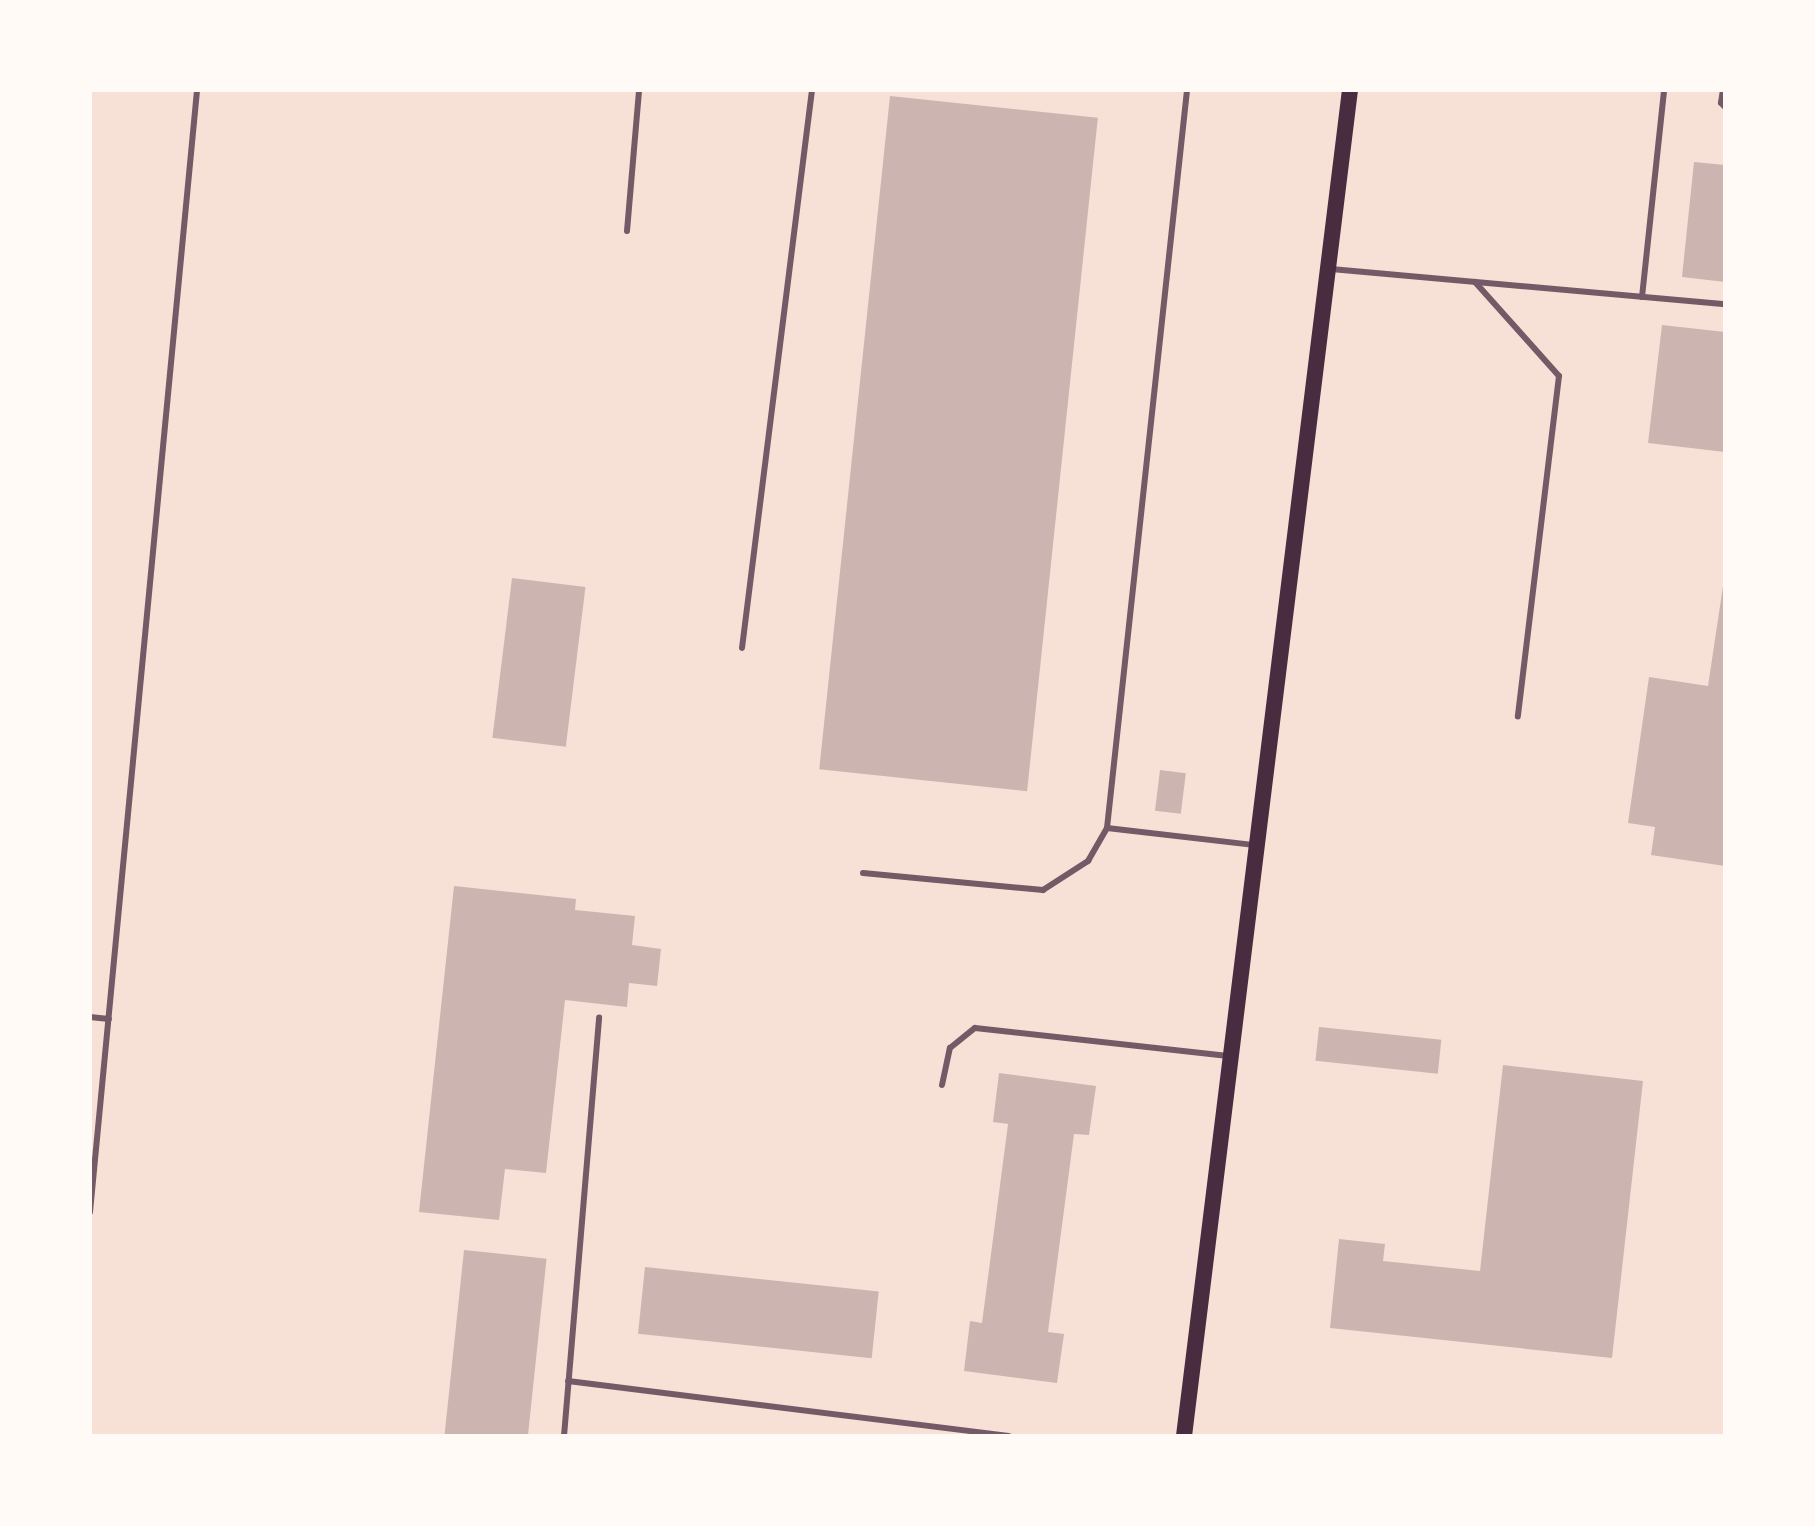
<!DOCTYPE html>
<style>
body{margin:0}
#map{position:relative;width:1815px;height:1526px;overflow:hidden;background:#f7e1d7;font-family:Montserrat,sans-serif}
div>[style]{position:absolute}
.building>*{inset:0;background:#ccb4b1;transform-origin:0 0}
.service>*{height:6px;margin:-3px;padding:0 3px;transform-origin:3px;border-radius:3px;background:#755966}
.secondary>*{height:16px;margin:-8px;padding:0 8px;transform-origin:8px;border-radius:8px;background:#4a2c40}
span{translate:-50% -50%;white-space:nowrap;text-align:center;line-height:1.15;-webkit-text-stroke:6px #fffaf5;paint-order:stroke}
.frame{position:absolute;inset:0;border:92px solid #fffaf5;pointer-events:none}
</style>
<div id="map">
<div class="building">
<div style="left:890px;top:96px;width:209px;height:677px;rotate:6deg"></div>
<div style="clip-path:polygon(1694px 162px,1725px 165px,1725px 282px,1682px 277px)"></div>
<div style="clip-path:polygon(1662px 325px,1725px 332px,1725px 452px,1648px 443px)"></div>
<div style="left:512px;top:578px;width:74px;height:161px;rotate:7deg"></div>
<div style="clip-path:polygon(1723px 586px,1725px 586px,1725px 866px,1651px 855px,1655px 827px,1628px 823px,1649px 677px,1708px 686px)"></div>
<div style="left:1160px;top:770px;width:26px;height:41px;rotate:7deg"></div>
<div style="clip-path:polygon(454px 886px,576px 899px,575px 910px,635px 916px,632px 945px,661px 949px,657px 986px,629px 983px,627px 1007px,565px 1000px,546px 1173px,505px 1169px,499px 1220px,419px 1212px)"></div>
<div style="left:1319px;top:1027px;width:123px;height:34px;rotate:6deg"></div>
<div style="clip-path:polygon(1503px 1065px,1643px 1081px,1612px 1358px,1330px 1328px,1339px 1239px,1385px 1244px,1383px 1261px,1480px 1271px)"></div>
<div style="clip-path:polygon(999px 1073px,1096px 1086px,1089px 1135px,1074px 1134px,1048px 1332px,1064px 1334px,1057px 1383px,964px 1371px,970px 1321px,982px 1323px,1008px 1124px,993px 1122px)"></div>
<div style="left:464px;top:1250px;width:83px;height:187px;rotate:6deg"></div>
<div style="left:645px;top:1267px;width:235px;height:67px;rotate:6deg"></div>
</div>
<div class="service">
<div style="left:1723px;top:90px;width:13px;rotate:99deg"></div>
<div style="left:1721px;top:103px;width:6px;rotate:45deg"></div>
<div style="left:627px;top:231px;width:142px;rotate:-85.1deg"></div>
<div style="left:1331px;top:269px;width:396px;rotate:5.1deg"></div>
<div style="left:1475px;top:282px;width:126px;rotate:48.2deg"></div>
<div style="left:1559px;top:376px;width:343px;rotate:96.9deg"></div>
<div style="left:1642px;top:297px;width:208px;rotate:-83.9deg"></div>
<div style="left:742px;top:648px;width:562px;rotate:-82.85deg"></div>
<div style="left:1107px;top:828px;width:149px;rotate:6.6deg"></div>
<div style="left:863px;top:873px;width:181px;rotate:5.4deg"></div>
<div style="left:1043px;top:890px;width:54px;rotate:-32.8deg"></div>
<div style="left:1088px;top:861px;width:38px;rotate:-60deg"></div>
<div style="left:1107px;top:828px;width:742px;rotate:-83.81deg"></div>
<div style="left:90px;top:1017px;width:19px;rotate:6deg"></div>
<div style="left:942px;top:1085px;width:38px;rotate:-78deg"></div>
<div style="left:950px;top:1048px;width:32px;rotate:-39deg"></div>
<div style="left:975px;top:1028px;width:257px;rotate:6.3deg"></div>
<div style="left:90px;top:1212px;width:1127px;rotate:-84.55deg"></div>
<div style="left:568px;top:1381px;width:444px;rotate:7.1deg"></div>
<div style="left:564px;top:1436px;width:420px;rotate:-85.2deg"></div>
</div>
<div class="secondary">
<div style="left:1184px;top:1436px;width:1356px;rotate:-82.97deg"></div>
</div>
<div class="frame"></div>
</div>
